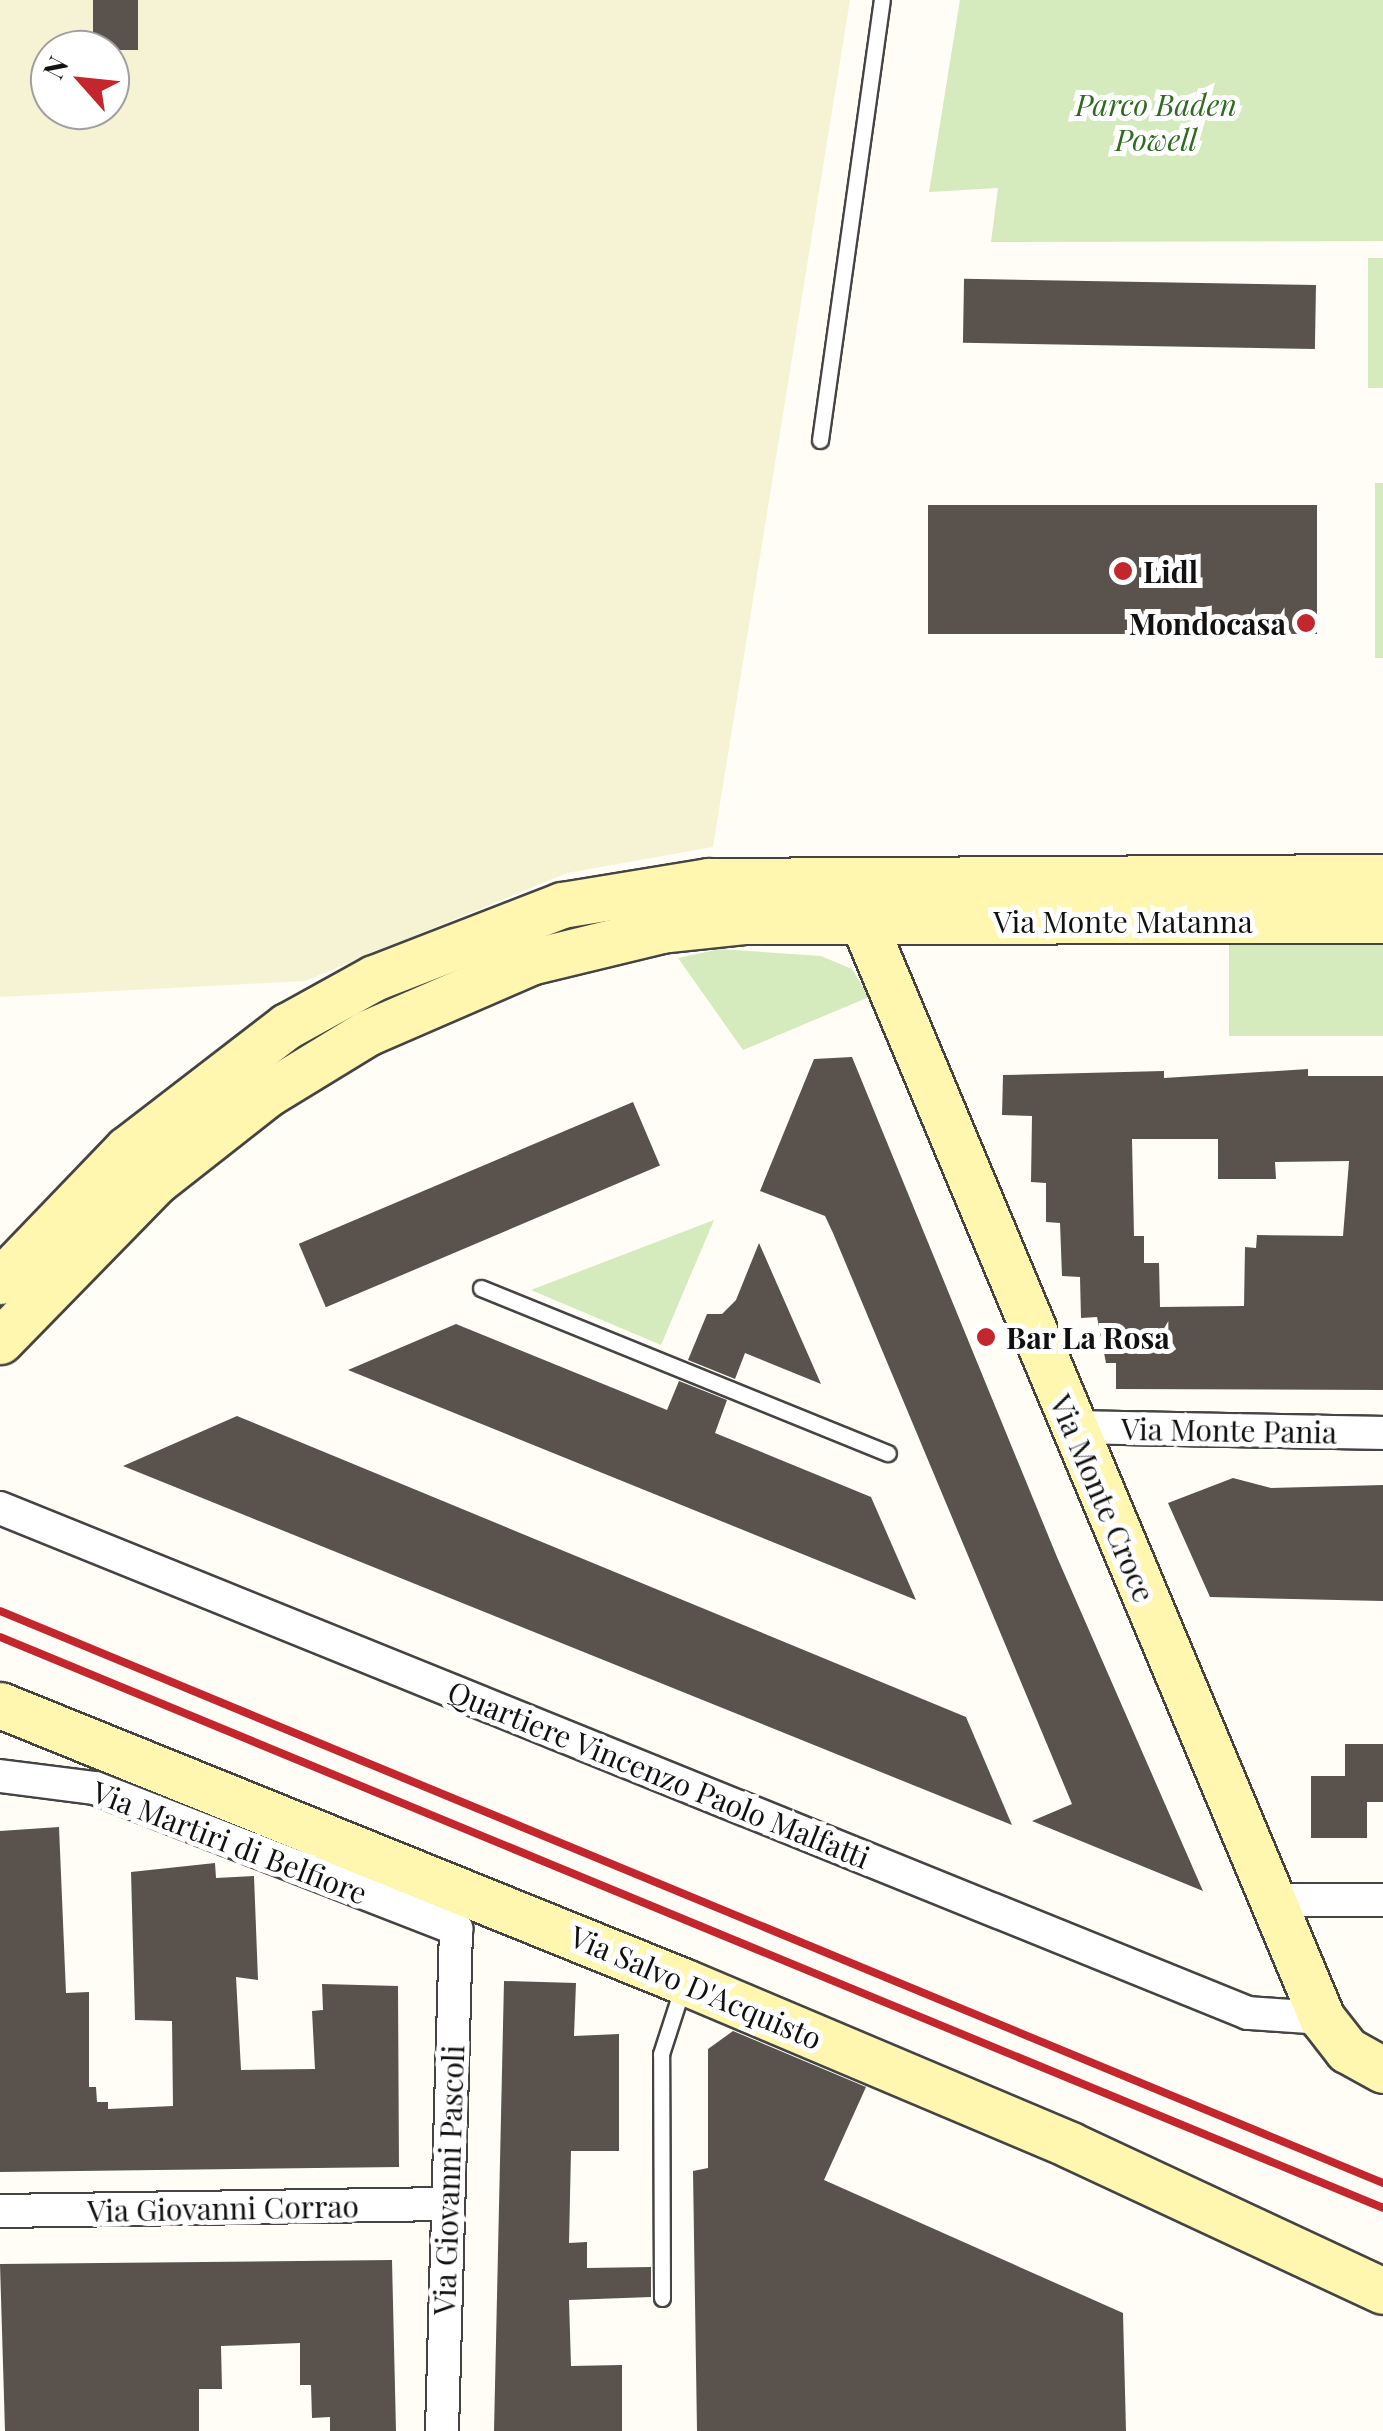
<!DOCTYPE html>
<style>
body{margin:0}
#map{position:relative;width:1383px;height:2431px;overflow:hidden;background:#fffdf5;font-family:"Playfair Display",serif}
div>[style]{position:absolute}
.farmland>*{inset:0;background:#f6f3d4}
.green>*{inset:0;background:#d5ebbd;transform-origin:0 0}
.building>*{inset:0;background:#5a524d;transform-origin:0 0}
.roads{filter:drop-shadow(2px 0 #444) drop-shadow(-2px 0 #444) drop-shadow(0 2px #444) drop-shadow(0 -2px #444)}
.lane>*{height:15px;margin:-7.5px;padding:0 7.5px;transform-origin:7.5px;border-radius:7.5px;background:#fff}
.street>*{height:32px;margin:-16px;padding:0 16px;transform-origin:16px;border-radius:16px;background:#fff}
.secondary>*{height:45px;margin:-22.5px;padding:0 22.5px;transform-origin:22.5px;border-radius:22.5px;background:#fff6b0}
.rail>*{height:8px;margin:-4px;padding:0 4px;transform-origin:4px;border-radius:4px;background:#c4262e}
.dots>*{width:28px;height:28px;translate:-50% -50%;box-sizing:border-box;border:5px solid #fff;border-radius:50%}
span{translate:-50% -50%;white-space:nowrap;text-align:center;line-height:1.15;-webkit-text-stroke:10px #fff;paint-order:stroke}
.park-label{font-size:30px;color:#2f6b1f;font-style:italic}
.poi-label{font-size:30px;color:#111;font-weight:700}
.left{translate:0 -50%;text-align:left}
.right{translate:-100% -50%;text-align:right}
.street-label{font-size:30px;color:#111}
.north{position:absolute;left:30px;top:30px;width:100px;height:100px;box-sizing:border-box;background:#fff;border:2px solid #a0a0a0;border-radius:50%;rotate:297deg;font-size:28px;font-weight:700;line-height:40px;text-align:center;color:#111}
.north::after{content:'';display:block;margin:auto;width:35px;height:45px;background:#c4262e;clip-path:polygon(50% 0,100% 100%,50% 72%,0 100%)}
</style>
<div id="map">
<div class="farmland">
<div style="clip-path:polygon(evenodd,0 0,850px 0,713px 847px,567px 873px,305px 981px,0 997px,0 0,50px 50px,110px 50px,110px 110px,50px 110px,50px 50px)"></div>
</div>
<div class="green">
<div style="clip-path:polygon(960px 0,1383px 0,1383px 241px,991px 242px,998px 188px,929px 192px)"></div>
<div style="left:1368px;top:258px;width:15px;height:130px"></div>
<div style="left:1375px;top:483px;width:8px;height:175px"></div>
<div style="left:1229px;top:942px;width:154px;height:94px"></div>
<div style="clip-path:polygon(720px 949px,821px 956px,852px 969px,869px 997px,743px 1050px,678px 958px)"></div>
<div style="clip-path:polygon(714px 1220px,661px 1345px,531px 1290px)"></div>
</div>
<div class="building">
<div style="left:93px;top:0;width:45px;height:50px"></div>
<div style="left:1316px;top:285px;width:64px;height:352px;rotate:91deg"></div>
<div style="left:1317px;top:505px;width:129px;height:389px;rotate:90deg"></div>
<div style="clip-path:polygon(852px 1057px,1057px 1557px,1203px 1891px,1032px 1821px,1072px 1804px,833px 1233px,825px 1216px,760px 1191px,814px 1059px)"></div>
<div style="clip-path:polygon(evenodd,1308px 1069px,1308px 1076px,1383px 1076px,1383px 1390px,1116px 1389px,1116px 1363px,1106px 1363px,1097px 1317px,1081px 1318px,1080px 1277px,1062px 1276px,1060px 1223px,1046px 1222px,1046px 1183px,1031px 1182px,1032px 1116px,1002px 1115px,1003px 1075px,1164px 1071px,1164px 1078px,1308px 1069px,1132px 1139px,1218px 1139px,1218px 1179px,1276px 1179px,1275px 1162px,1349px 1161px,1343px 1236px,1257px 1235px,1256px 1248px,1245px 1247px,1244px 1306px,1160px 1307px,1159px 1263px,1144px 1263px,1144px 1236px,1134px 1236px,1132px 1139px)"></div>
<div style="left:633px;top:1102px;width:69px;height:363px;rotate:67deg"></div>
<div style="clip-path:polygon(759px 1243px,821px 1384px,745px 1353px,735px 1379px,688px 1360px,707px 1314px,722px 1314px,736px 1300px)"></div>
<div style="clip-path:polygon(456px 1324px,667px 1410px,679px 1381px,727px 1400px,715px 1433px,871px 1497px,916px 1600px,348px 1370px)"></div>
<div style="clip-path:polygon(237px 1416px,966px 1717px,1012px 1825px,123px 1466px)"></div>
<div style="clip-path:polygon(1233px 1478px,1271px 1488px,1383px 1485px,1383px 1601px,1210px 1597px,1168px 1503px)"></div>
<div style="clip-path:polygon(1345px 1744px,1383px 1744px,1383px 1802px,1367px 1802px,1367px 1838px,1311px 1838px,1311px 1776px,1345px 1776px)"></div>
<div style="clip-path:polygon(59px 1827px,66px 1993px,89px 1992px,89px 2087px,96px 2087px,97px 2102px,108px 2102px,108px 2109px,173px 2106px,172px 2021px,135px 2020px,131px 1872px,215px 1863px,216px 1878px,254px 1876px,258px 1980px,236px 1977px,241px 2070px,315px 2069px,312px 2011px,323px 2010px,322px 1984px,398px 1986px,399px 2167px,0 2172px,0 1831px)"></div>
<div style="clip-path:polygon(504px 1981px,576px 1983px,574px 2036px,619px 2034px,619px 2151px,571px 2151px,569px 2243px,587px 2242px,587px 2268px,651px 2267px,651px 2297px,569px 2300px,571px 2366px,622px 2365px,622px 2431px,494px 2431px)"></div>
<div style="clip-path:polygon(733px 2031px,866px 2087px,824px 2180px,1123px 2313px,1126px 2431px,697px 2431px,693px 2171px,708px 2168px,708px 2049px)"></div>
<div style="clip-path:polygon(392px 2260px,396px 2431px,330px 2431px,330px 2417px,312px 2418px,311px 2385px,300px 2385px,300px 2343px,221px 2346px,222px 2389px,199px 2389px,199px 2431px,5px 2431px,0 2264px)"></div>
</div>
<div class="roads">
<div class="lane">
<div style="left:820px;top:440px;width:444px;rotate:-82deg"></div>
<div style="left:481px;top:1288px;width:439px;rotate:22.1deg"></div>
<div style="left:662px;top:2298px;width:244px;rotate:-90.2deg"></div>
<div style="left:661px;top:2054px;width:71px;rotate:-72.1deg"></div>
</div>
<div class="street">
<div style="left:1074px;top:1427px;width:309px;rotate:1.1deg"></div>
<div style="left:0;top:1508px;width:1346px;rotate:22.03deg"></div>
<div style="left:1248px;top:2013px;width:74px;rotate:3.9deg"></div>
<div style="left:0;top:1776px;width:96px;rotate:7.2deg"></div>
<div style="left:95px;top:1788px;width:388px;rotate:21.3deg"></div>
<div style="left:456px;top:1929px;width:502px;rotate:91.6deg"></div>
<div style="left:1273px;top:1900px;width:110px"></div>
<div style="left:0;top:2211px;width:445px;rotate:-0.9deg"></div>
</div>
<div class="secondary">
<div style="left:863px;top:922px;width:1188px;rotate:67.28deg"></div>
<div style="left:1322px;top:2018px;width:41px;rotate:52deg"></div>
<div style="left:1347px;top:2050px;width:41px;rotate:29.1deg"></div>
<div style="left:0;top:1281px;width:183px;rotate:-46.1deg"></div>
<div style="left:127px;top:1149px;width:202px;rotate:-37.6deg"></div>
<div style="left:287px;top:1026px;width:99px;rotate:-28.9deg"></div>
<div style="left:374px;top:978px;width:202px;rotate:-21.2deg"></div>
<div style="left:562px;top:905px;width:148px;rotate:-9.3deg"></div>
<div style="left:708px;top:881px;width:675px;rotate:-0.34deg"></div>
<div style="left:0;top:1341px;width:221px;rotate:-45.7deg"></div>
<div style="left:154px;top:1183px;width:144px;rotate:-38.2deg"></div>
<div style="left:267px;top:1094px;width:117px;rotate:-31.4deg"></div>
<div style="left:367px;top:1033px;width:178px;rotate:-23.5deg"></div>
<div style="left:530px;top:962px;width:135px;rotate:-13.7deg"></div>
<div style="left:661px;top:930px;width:83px;rotate:-6.2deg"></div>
<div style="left:744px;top:921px;width:639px;rotate:-0.09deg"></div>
<div style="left:0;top:1705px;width:739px;rotate:22.02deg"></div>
<div style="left:685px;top:1982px;width:418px;rotate:22.9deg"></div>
<div style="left:1070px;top:2145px;width:345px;rotate:25deg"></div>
</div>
</div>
<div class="rail">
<div style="left:0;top:1611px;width:1497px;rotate:22.47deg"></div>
<div style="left:0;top:1637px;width:1496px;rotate:22.43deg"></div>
</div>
<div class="dots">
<div style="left:1123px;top:571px;background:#c4262e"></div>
<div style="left:1306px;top:623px;background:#c4262e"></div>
<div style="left:986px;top:1337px;background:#c4262e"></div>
</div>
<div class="park-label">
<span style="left:1156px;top:121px">Parco Baden<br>Powell</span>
</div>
<div class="poi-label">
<span class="left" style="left:1143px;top:571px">Lidl</span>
<span class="right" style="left:1286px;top:623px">Mondocasa</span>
<span class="left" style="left:1006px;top:1337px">Bar La Rosa</span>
</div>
<div class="street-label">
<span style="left:1123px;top:921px">Via Monte Matanna</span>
<span style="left:1229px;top:1430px;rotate:1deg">Via Monte Pania</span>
<span style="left:1103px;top:1498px;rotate:67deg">Via Monte Croce</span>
<span style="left:659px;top:1774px;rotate:22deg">Quartiere Vincenzo Paolo Malfatti</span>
<span style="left:230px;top:1842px;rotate:21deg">Via Martiri di Belfiore</span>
<span style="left:696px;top:1987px;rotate:23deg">Via Salvo D'Acquisto</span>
<span style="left:448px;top:2180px;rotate:-88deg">Via Giovanni Pascoli</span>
<span style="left:223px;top:2208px;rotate:-1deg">Via Giovanni Corrao</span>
</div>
<div class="north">N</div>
</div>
